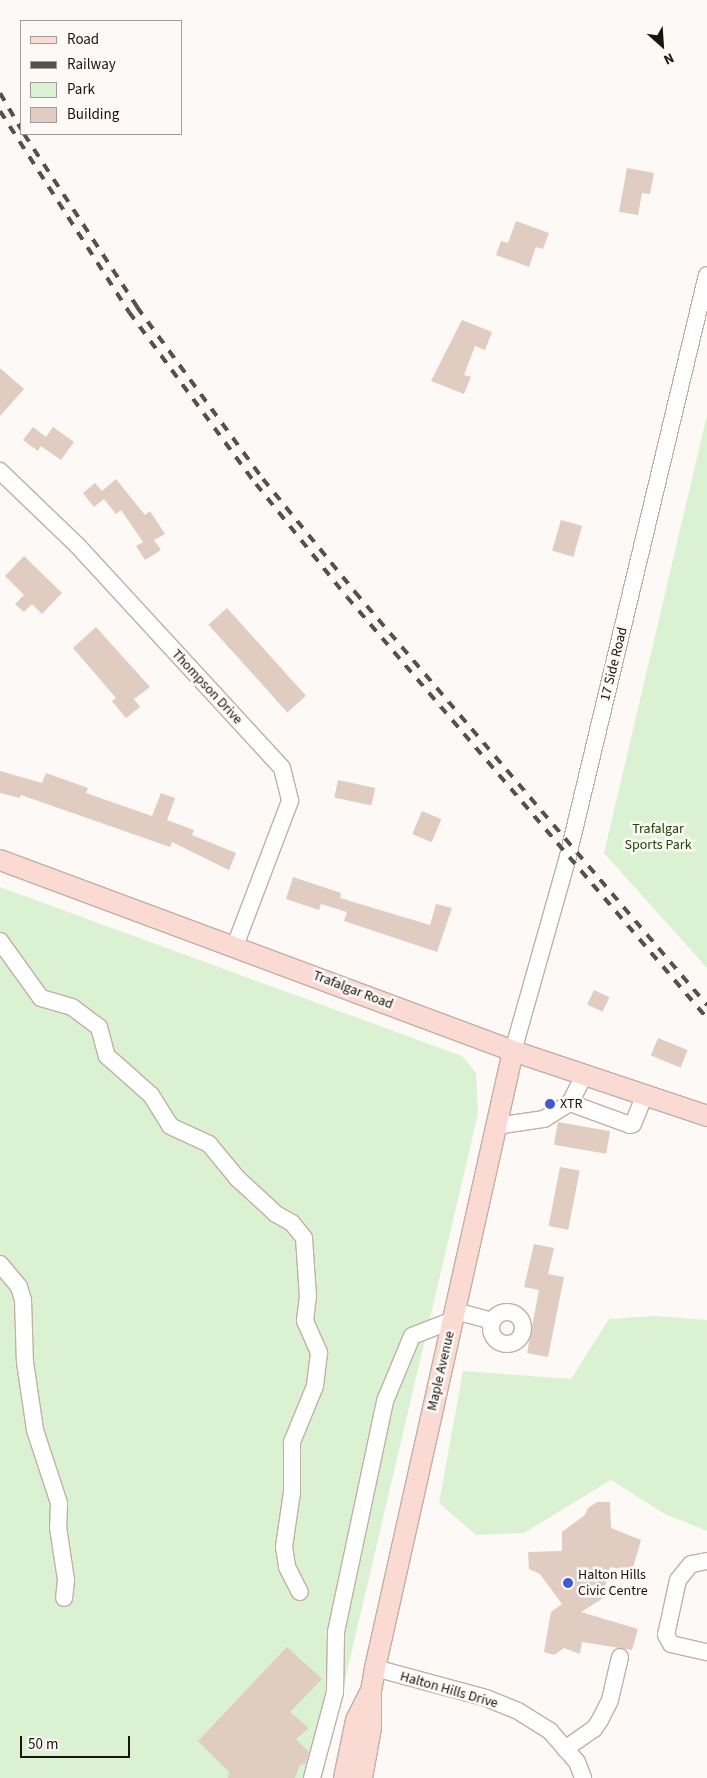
<!DOCTYPE html>
<style>
body{margin:0}
#map{position:relative;width:707px;height:1778px;overflow:hidden;background:#fdf9f6;font-family:"Source Sans 3",sans-serif}
div>[style]{position:absolute}
.green>*{inset:0;background:#dbf2d2}
.building>*{inset:0;background:#e0ccc0;transform-origin:0 0}
.roads{filter:drop-shadow(1px 0 #c3afa4) drop-shadow(-1px 0 #c3afa4) drop-shadow(0 1px #c3afa4) drop-shadow(0 -1px #c3afa4)}
.minor>*{height:16px;margin:-8px;padding:0 8px;transform-origin:8px;border-radius:8px;background:#fff}
.minor>.ring{margin:-8px;padding:0;box-sizing:content-box;background:none;border:16px solid #fff;border-radius:50%}
.major>*{height:20px;margin:-10px;padding:0 10px;transform-origin:10px;border-radius:10px;background:#fadad3}
.rail>*{height:4px;margin-top:-2px;transform-origin:0;background:repeating-linear-gradient(90deg,#56504c 0 9px,transparent 0 18px)}
.dots>*{width:14px;height:14px;translate:-50% -50%;box-sizing:border-box;border:2px solid #fdf9f6;border-radius:50%}
span{translate:-50% -50%;white-space:nowrap;text-align:center;line-height:1.15;-webkit-text-stroke:5px #fdf9f6;paint-order:stroke}
.street-label{font-size:14px;color:#1a130f}
.park-label{font-size:14px;color:#1d4702}
.poi-label{font-size:14px;color:#1a130f}
.left{translate:0 -50%;text-align:left}
.legend{position:absolute;left:20px;top:20px;width:162px;height:115px;box-sizing:border-box;background:#fdf9f6;border:1px solid #a29d9a;margin:0;padding:6px 9px;list-style:none;font-size:15px;color:#1a130f}
.legend li{display:flex;align-items:center;gap:10px;height:25px}
.legend b{width:25px;border:1px solid #a29d9a}
.north{position:absolute;left:637px;top:20px;width:50px;height:50px;-webkit-text-stroke:4px #fdf9f6;paint-order:stroke;rotate:154deg;font-size:14px;font-weight:700;line-height:20px;text-align:center;color:#1a130f}
.north::after{content:'';display:block;margin:auto;width:18px;height:22px;background:#1a130f;clip-path:polygon(50% 0,100% 100%,50% 72%,0 100%)}
.scale{position:absolute;left:20px;top:1736px;width:110px;height:22px;box-sizing:border-box;border:2px solid #1a130f;border-top:0;padding-left:6px;font-size:15px;line-height:18px;white-space:nowrap;color:#1a130f;-webkit-text-stroke:4px #fdf9f6;paint-order:stroke}
</style>
<div id="map">
<div class="green">
<div style="clip-path:polygon(707px 415px,707px 968px,604px 853px)"></div>
<div style="clip-path:polygon(0 887px,462px 1056px,476px 1073px,478px 1114px,322px 1778px,0 1778px)"></div>
<div style="clip-path:polygon(654px 1316px,707px 1320px,707px 1531px,665px 1514px,611px 1480px,524px 1533px,476px 1535px,439px 1503px,463px 1371px,571px 1379px,609px 1319px)"></div>
</div>
<div class="building">
<div style="clip-path:polygon(627px 168px,654px 173px,650px 194px,642px 193px,638px 215px,619px 212px)"></div>
<div style="clip-path:polygon(516px 221px,549px 233px,543px 249px,536px 247px,529px 267px,496px 255px,501px 241px,508px 243px)"></div>
<div style="clip-path:polygon(462px 320px,492px 332px,485px 350px,475px 346px,464px 375px,471px 377px,464px 394px,431px 381px)"></div>
<div style="clip-path:polygon(0 368px,24px 389px,0 416px)"></div>
<div style="clip-path:polygon(33px 427px,46px 437px,53px 427px,74px 442px,61px 460px,41px 446px,38px 451px,23px 440px)"></div>
<div style="clip-path:polygon(116px 479px,145px 515px,150px 511px,165px 534px,154px 540px,161px 550px,145px 560px,136px 546px,143px 542px,121px 510px,116px 514px,104px 499px,94px 507px,83px 493px,95px 483px,102px 491px)"></div>
<div style="left:561px;top:520px;width:22px;height:32px;rotate:16deg"></div>
<div style="clip-path:polygon(24px 556px,62px 593px,42px 614px,32px 604px,24px 612px,15px 604px,24px 595px,5px 576px)"></div>
<div style="left:227px;top:608px;width:118px;height:25px;rotate:48deg"></div>
<div style="clip-path:polygon(96px 627px,150px 687px,134px 699px,140px 707px,126px 718px,112px 701px,116px 698px,73px 648px)"></div>
<div style="clip-path:polygon(0 771px,42px 783px,46px 773px,88px 788px,86px 793px,152px 816px,161px 793px,175px 798px,167px 820px,194px 830px,192px 835px,236px 853px,229px 870px,172px 842px,170px 847px,21px 795px,20px 798px,0 793px)"></div>
<div style="left:338px;top:780px;width:38px;height:18px;rotate:12deg"></div>
<div style="left:422px;top:811px;width:21px;height:25px;rotate:23deg"></div>
<div style="clip-path:polygon(293px 877px,341px 893px,340px 898px,430px 925px,436px 904px,452px 908px,437px 952px,344px 921px,347px 912px,321px 904px,319px 910px,286px 899px)"></div>
<div style="left:594px;top:990px;width:17px;height:16px;rotate:25deg"></div>
<div style="left:658px;top:1038px;width:32px;height:19px;rotate:22deg"></div>
<div style="left:558px;top:1122px;width:53px;height:23px;rotate:10deg"></div>
<div style="left:560px;top:1167px;width:20px;height:60px;rotate:11deg"></div>
<div style="clip-path:polygon(534px 1244px,554px 1248px,548px 1274px,564px 1277px,548px 1357px,527px 1353px,539px 1290px,524px 1287px)"></div>
<div style="clip-path:polygon(597px 1502px,610px 1502px,611px 1528px,641px 1540px,632px 1571px,610px 1567px,602px 1599px,581px 1612px,638px 1629px,632px 1650px,582px 1642px,580px 1654px,564px 1648px,554px 1655px,544px 1652px,551px 1612px,562px 1604px,540px 1574px,529px 1569px,528px 1552px,562px 1551px,562px 1532px,585px 1515px,588px 1508px)"></div>
<div style="clip-path:polygon(287px 1647px,322px 1679px,290px 1712px,309px 1728px,296px 1739px,309px 1752px,305px 1764px,300px 1765px,295px 1778px,228px 1778px,229px 1772px,198px 1741px)"></div>
</div>
<div class="roads">
<div class="minor">
<div style="left:0;top:471px;width:107px;rotate:43.9deg"></div>
<div style="left:77px;top:545px;width:303px;rotate:47.4deg"></div>
<div style="left:282px;top:768px;width:34px;rotate:76deg"></div>
<div style="left:290px;top:801px;width:155px;rotate:110.8deg"></div>
<div style="left:0;top:941px;width:70px;rotate:54.3deg"></div>
<div style="left:41px;top:998px;width:32px;rotate:16deg"></div>
<div style="left:72px;top:1007px;width:34px;rotate:37deg"></div>
<div style="left:99px;top:1027px;width:30px;rotate:75deg"></div>
<div style="left:107px;top:1056px;width:59px;rotate:41.6deg"></div>
<div style="left:151px;top:1095px;width:36px;rotate:58deg"></div>
<div style="left:170px;top:1126px;width:43px;rotate:24.8deg"></div>
<div style="left:209px;top:1144px;width:44px;rotate:50.5deg"></div>
<div style="left:237px;top:1178px;width:53px;rotate:42.7deg"></div>
<div style="left:276px;top:1214px;width:18px;rotate:29deg"></div>
<div style="left:292px;top:1223px;width:19px;rotate:51deg"></div>
<div style="left:304px;top:1238px;width:58px;rotate:86.1deg"></div>
<div style="left:308px;top:1296px;width:25px;rotate:97deg"></div>
<div style="left:305px;top:1321px;width:35px;rotate:66deg"></div>
<div style="left:319px;top:1353px;width:33px;rotate:97deg"></div>
<div style="left:315px;top:1386px;width:61px;rotate:112.3deg"></div>
<div style="left:292px;top:1442px;width:50px;rotate:90deg"></div>
<div style="left:292px;top:1492px;width:56px;rotate:98.3deg"></div>
<div style="left:284px;top:1547px;width:20px;rotate:81deg"></div>
<div style="left:287px;top:1567px;width:28px;rotate:63deg"></div>
<div style="left:513px;top:1051px;width:203px;rotate:-74.2deg"></div>
<div style="left:568px;top:856px;width:597px;rotate:-76.55deg"></div>
<div style="left:570px;top:1103px;width:64px;rotate:20.1deg"></div>
<div style="left:630px;top:1125px;width:3px;rotate:-18deg"></div>
<div style="left:633px;top:1124px;width:31px;rotate:-68deg"></div>
<div style="left:496px;top:1126px;width:49px;rotate:-8.3deg"></div>
<div style="left:544px;top:1119px;width:31px;rotate:-32deg"></div>
<div style="left:570px;top:1103px;width:31px;rotate:-63deg"></div>
<div style="left:0;top:1264px;width:30px;rotate:50deg"></div>
<div style="left:19px;top:1287px;width:14px;rotate:73deg"></div>
<div style="left:23px;top:1300px;width:62px;rotate:88.2deg"></div>
<div style="left:25px;top:1362px;width:69px;rotate:81.6deg"></div>
<div style="left:35px;top:1430px;width:77px;rotate:71.8deg"></div>
<div style="left:59px;top:1503px;width:24px;rotate:92deg"></div>
<div style="left:58px;top:1527px;width:54px;rotate:81.4deg"></div>
<div style="left:66px;top:1580px;width:18px;rotate:96deg"></div>
<div style="left:455px;top:1311px;width:39px;rotate:15deg"></div>
<div class="ring" style="left:491px;top:1312px;width:16px;height:16px"></div>
<div style="left:707px;top:1561px;width:16px;rotate:169deg"></div>
<div style="left:691px;top:1564px;width:21px;rotate:129deg"></div>
<div style="left:678px;top:1580px;width:56px;rotate:102.3deg"></div>
<div style="left:666px;top:1635px;width:10px;rotate:61deg"></div>
<div style="left:671px;top:1644px;width:37px;rotate:13deg"></div>
<div style="left:375px;top:1668px;width:115px;rotate:15.1deg"></div>
<div style="left:486px;top:1698px;width:35px;rotate:22deg"></div>
<div style="left:518px;top:1711px;width:38px;rotate:32deg"></div>
<div style="left:550px;top:1731px;width:41px;rotate:48.9deg"></div>
<div style="left:577px;top:1762px;width:17px;rotate:69deg"></div>
<div style="left:565px;top:1749px;width:35px;rotate:-35deg"></div>
<div style="left:594px;top:1729px;width:11px;rotate:-56deg"></div>
<div style="left:600px;top:1720px;width:22px;rotate:-63deg"></div>
<div style="left:610px;top:1700px;width:44px;rotate:-76.9deg"></div>
<div style="left:312px;top:1778px;width:89px;rotate:-75deg"></div>
<div style="left:335px;top:1692px;width:60px;rotate:-89deg"></div>
<div style="left:336px;top:1632px;width:236px;rotate:-78deg"></div>
<div style="left:385px;top:1401px;width:70px;rotate:-67.4deg"></div>
<div style="left:412px;top:1336px;width:44px;rotate:-21.3deg"></div>
</div>
<div class="major">
<div style="left:0;top:860px;width:547px;rotate:20.42deg"></div>
<div style="left:513px;top:1051px;width:205px;rotate:18.5deg"></div>
<div style="left:344px;top:1778px;width:59px;rotate:-78.3deg"></div>
<div style="left:356px;top:1720px;width:30px;rotate:-63deg"></div>
<div style="left:362px;top:1778px;width:51px;rotate:-79.8deg"></div>
<div style="left:371px;top:1728px;width:37px;rotate:-90deg"></div>
<div style="left:371px;top:1691px;width:23px;rotate:-80deg"></div>
<div style="left:375px;top:1668px;width:632px;rotate:-77.39deg"></div>
</div>
</div>
<div class="rail">
<div style="left:0;top:93px;width:42px;rotate:59.7deg"></div>
<div style="left:0;top:111px;width:239px;rotate:57.3deg"></div>
<div style="left:129px;top:312px;width:214px;rotate:53.6deg"></div>
<div style="left:256px;top:484px;width:145px;rotate:51.2deg"></div>
<div style="left:347px;top:597px;width:554px;rotate:49.47deg"></div>
<div style="left:24px;top:134px;width:207px;rotate:56.8deg"></div>
<div style="left:137px;top:307px;width:213px;rotate:53.8deg"></div>
<div style="left:263px;top:479px;width:146px;rotate:50.8deg"></div>
<div style="left:355px;top:592px;width:543px;rotate:49.56deg"></div>
</div>
<div class="dots">
<div style="left:550px;top:1104px;background:#435ace"></div>
<div style="left:568px;top:1583px;background:#435ace"></div>
</div>
<div class="street-label">
<span style="left:614px;top:664px;rotate:-76deg">17 Side Road</span>
<span style="left:207px;top:687px;rotate:47deg">Thompson Drive</span>
<span style="left:353px;top:990px;rotate:21deg">Trafalgar Road</span>
<span style="left:441px;top:1371px;rotate:-77deg">Maple Avenue</span>
<span style="left:449px;top:1690px;rotate:16deg">Halton Hills Drive</span>
</div>
<div class="park-label">
<span style="left:658px;top:837px">Trafalgar<br>Sports Park</span>
</div>
<div class="poi-label">
<span class="left" style="left:560px;top:1104px">XTR</span>
<span class="left" style="left:578px;top:1583px">Halton Hills<br>Civic Centre</span>
</div>
<ul class="legend">
<li><b style="height:6px;background:#fadad3"></b>Road</li>
<li><b style="height:6px;background:#56504c"></b>Railway</li>
<li><b style="height:14px;background:#dbf2d2"></b>Park</li>
<li><b style="height:14px;background:#e0ccc0"></b>Building</li>
</ul>
<div class="north">N</div>
<div class="scale">50 m</div>
</div>
